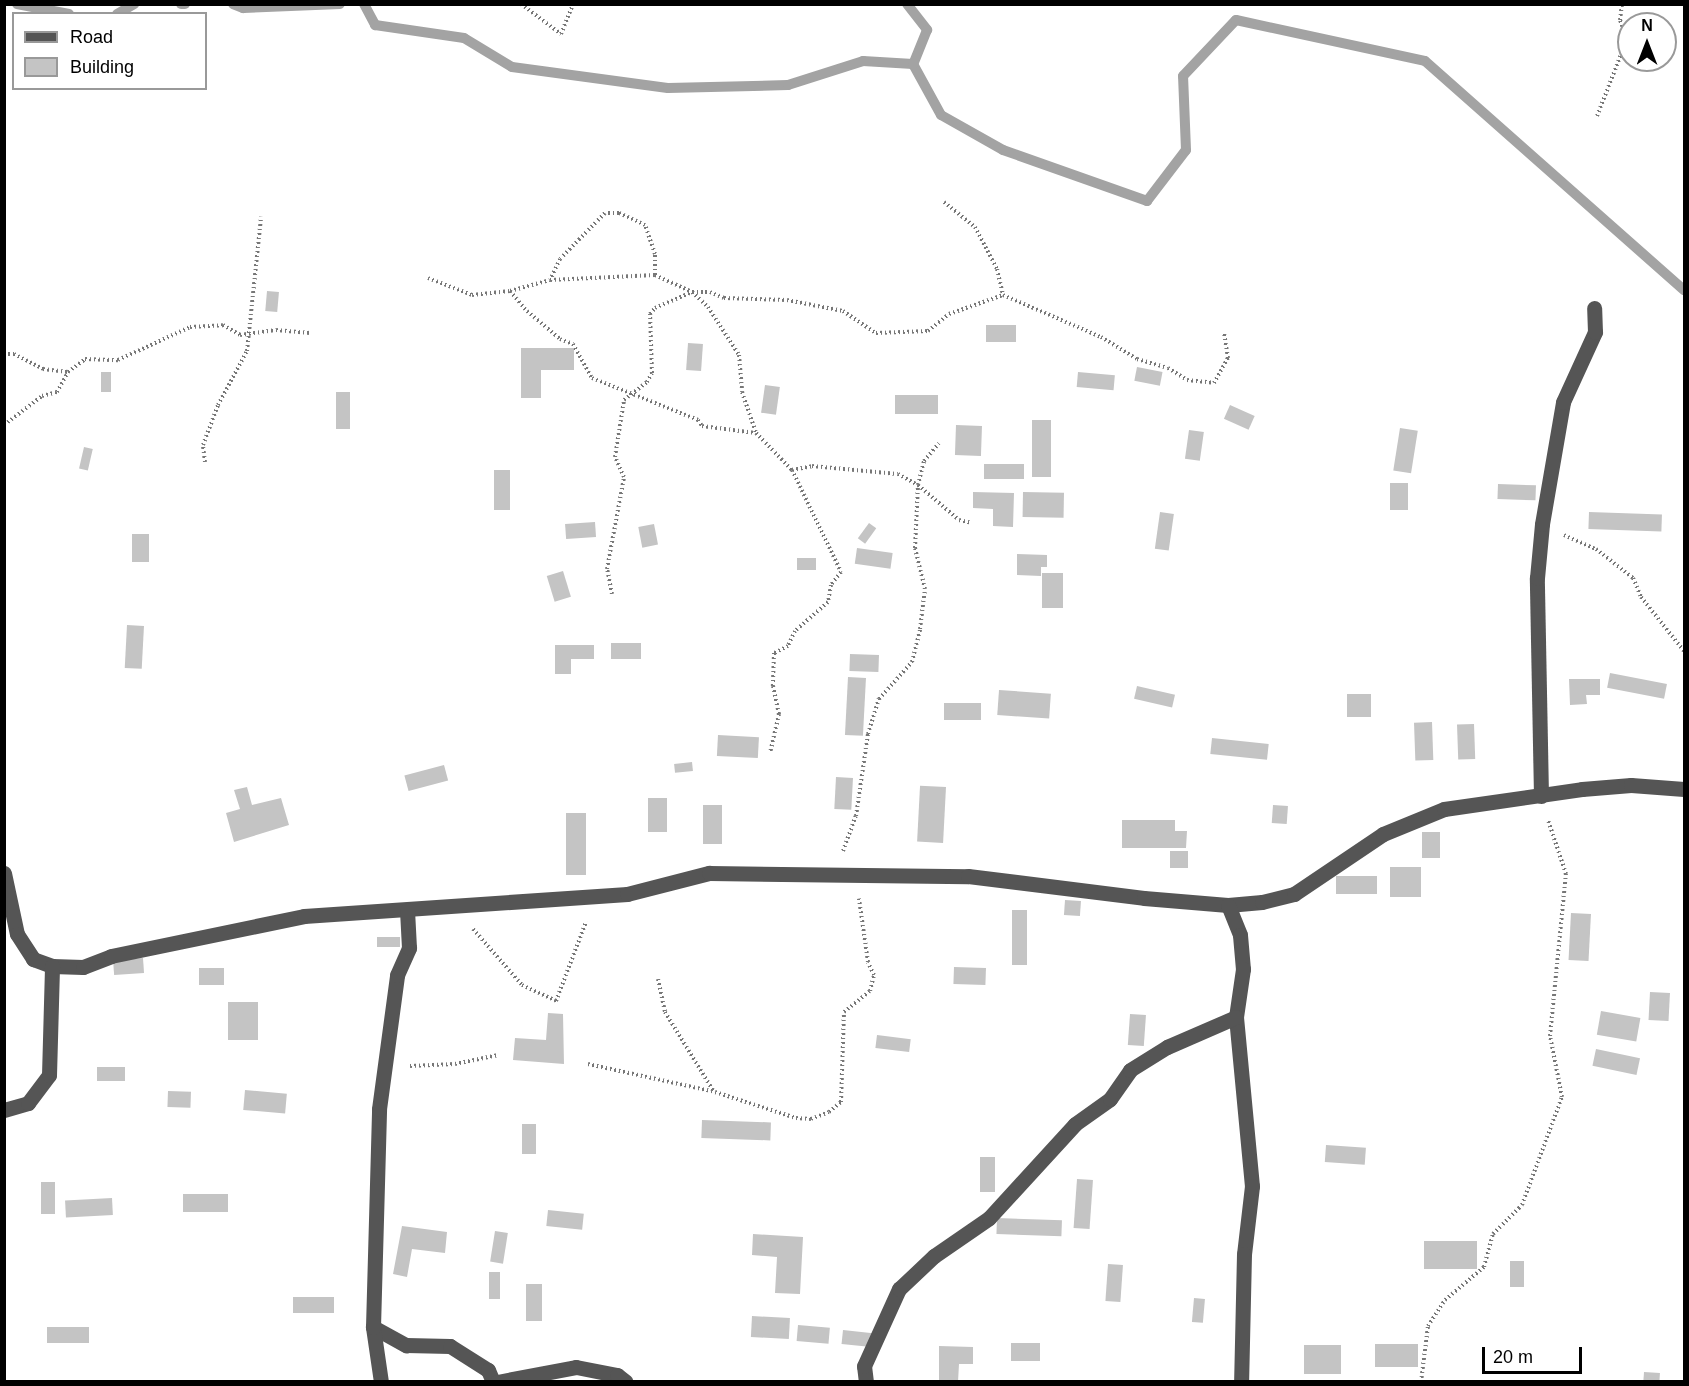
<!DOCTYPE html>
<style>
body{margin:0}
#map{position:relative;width:1689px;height:1386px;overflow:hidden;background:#fff;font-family:Helvetica,sans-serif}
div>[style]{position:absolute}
.stream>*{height:10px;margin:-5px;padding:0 5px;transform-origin:5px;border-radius:5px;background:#a3a3a3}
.building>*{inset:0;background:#c4c4c4;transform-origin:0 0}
.path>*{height:4px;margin-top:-2px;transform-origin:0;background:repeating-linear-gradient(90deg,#777 0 1.5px,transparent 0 4.5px)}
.minor>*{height:15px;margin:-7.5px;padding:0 7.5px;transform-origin:7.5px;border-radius:7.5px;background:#555}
span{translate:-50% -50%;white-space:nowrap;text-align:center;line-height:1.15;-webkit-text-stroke:4.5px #fff;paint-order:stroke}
.frame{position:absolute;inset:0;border:6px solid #000;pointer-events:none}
.legend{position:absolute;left:12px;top:12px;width:195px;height:78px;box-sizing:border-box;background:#fff;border:2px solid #999;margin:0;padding:8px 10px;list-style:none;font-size:18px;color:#000}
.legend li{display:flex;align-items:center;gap:12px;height:30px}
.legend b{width:30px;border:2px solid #999}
.north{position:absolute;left:1617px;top:12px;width:60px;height:60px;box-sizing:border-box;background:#fff;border:2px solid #999;border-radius:50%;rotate:0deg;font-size:16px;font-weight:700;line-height:24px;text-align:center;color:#000}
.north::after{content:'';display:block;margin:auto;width:21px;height:27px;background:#000;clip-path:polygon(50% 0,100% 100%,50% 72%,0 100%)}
.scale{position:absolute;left:1482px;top:1347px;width:100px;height:27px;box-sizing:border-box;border:3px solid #000;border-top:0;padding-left:8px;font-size:18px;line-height:21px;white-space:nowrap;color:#000;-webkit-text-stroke:4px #fff;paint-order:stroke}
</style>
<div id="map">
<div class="stream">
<div style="left:17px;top:4px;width:53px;rotate:10.9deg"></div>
<div style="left:181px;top:4px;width:4px"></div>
<div style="left:233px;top:4px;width:11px;rotate:22deg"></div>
<div style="left:243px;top:8px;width:97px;rotate:-2.4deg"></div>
<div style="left:364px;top:4px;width:24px;rotate:62deg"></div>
<div style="left:375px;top:25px;width:90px;rotate:8.3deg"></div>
<div style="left:464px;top:38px;width:56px;rotate:31.1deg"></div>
<div style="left:512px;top:67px;width:157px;rotate:7.7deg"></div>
<div style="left:668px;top:88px;width:120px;rotate:-1.4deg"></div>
<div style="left:788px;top:85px;width:79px;rotate:-17.7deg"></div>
<div style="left:863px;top:61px;width:50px;rotate:3.4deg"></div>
<div style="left:913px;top:64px;width:58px;rotate:61.2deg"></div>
<div style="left:941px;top:115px;width:71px;rotate:29.4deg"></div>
<div style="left:1003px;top:150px;width:153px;rotate:19.5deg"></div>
<div style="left:1147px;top:201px;width:64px;rotate:-52.6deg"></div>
<div style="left:1186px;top:150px;width:74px;rotate:-92.3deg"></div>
<div style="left:1183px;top:76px;width:77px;rotate:-46.6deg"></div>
<div style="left:1236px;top:20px;width:193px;rotate:12.2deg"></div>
<div style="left:1425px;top:61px;width:346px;rotate:41.5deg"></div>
<div style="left:907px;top:4px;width:33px;rotate:52deg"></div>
<div style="left:927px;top:30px;width:37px;rotate:112deg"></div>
<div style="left:117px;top:14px;width:20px;rotate:-30deg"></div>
</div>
<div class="building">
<div style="left:267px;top:291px;width:12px;height:20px;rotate:5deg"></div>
<div style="left:986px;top:325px;width:30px;height:17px"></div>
<div style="left:688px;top:343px;width:15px;height:27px;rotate:4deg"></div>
<div style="clip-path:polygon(521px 348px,574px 348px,574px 370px,541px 370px,541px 398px,521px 398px)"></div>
<div style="left:1137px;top:367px;width:26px;height:14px;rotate:11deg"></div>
<div style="left:101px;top:372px;width:10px;height:20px"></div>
<div style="left:1078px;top:372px;width:37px;height:15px;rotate:5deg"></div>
<div style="left:765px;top:385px;width:15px;height:28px;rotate:8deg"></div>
<div style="left:336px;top:392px;width:14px;height:37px"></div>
<div style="left:895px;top:395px;width:43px;height:19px"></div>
<div style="left:1230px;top:405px;width:27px;height:15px;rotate:24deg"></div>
<div style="left:1032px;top:420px;width:19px;height:57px"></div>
<div style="left:956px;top:425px;width:26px;height:30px;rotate:2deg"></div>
<div style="left:1400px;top:428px;width:18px;height:43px;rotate:9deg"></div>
<div style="left:1189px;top:430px;width:15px;height:29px;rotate:8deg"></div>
<div style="left:84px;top:447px;width:9px;height:22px;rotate:13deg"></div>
<div style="left:1024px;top:464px;width:15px;height:40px;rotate:90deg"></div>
<div style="left:494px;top:470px;width:16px;height:40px"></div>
<div style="left:1390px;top:483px;width:18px;height:27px"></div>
<div style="left:1498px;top:484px;width:38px;height:15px;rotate:2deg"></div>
<div style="clip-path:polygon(973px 492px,1014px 493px,1013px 527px,993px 526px,993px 509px,973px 508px)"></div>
<div style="left:1023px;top:492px;width:41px;height:25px;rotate:1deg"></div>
<div style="left:1160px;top:512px;width:14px;height:37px;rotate:8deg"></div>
<div style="left:1589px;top:512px;width:73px;height:17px;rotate:2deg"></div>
<div style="left:595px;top:522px;width:15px;height:30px;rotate:86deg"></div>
<div style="left:869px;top:523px;width:9px;height:19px;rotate:36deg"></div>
<div style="left:654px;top:524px;width:21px;height:16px;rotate:79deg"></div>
<div style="left:132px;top:534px;width:17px;height:28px"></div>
<div style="left:857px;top:548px;width:36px;height:16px;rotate:8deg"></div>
<div style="clip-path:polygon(1017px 554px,1047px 555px,1047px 567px,1041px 567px,1041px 576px,1017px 575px)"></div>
<div style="left:797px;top:558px;width:19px;height:12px"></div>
<div style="left:563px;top:571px;width:27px;height:17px;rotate:73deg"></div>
<div style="left:1042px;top:573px;width:21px;height:35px"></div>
<div style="left:127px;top:625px;width:17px;height:43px;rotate:3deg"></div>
<div style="left:611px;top:643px;width:30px;height:16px"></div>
<div style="clip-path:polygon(555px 645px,594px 645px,594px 659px,571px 659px,571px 674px,555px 674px)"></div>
<div style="left:850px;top:654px;width:29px;height:17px;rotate:2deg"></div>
<div style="left:1610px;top:673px;width:58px;height:15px;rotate:11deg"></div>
<div style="left:848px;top:677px;width:18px;height:58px;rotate:3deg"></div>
<div style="clip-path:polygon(1569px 679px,1600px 679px,1600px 695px,1586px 695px,1587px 704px,1570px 705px)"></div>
<div style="left:1137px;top:686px;width:39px;height:13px;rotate:13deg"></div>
<div style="left:999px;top:690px;width:52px;height:25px;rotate:4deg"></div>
<div style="left:1347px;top:694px;width:24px;height:23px"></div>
<div style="left:944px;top:703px;width:37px;height:17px"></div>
<div style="left:1432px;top:722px;width:38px;height:18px;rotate:88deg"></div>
<div style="left:1474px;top:724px;width:35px;height:17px;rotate:88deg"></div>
<div style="left:718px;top:735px;width:41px;height:21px;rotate:3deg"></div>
<div style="left:1212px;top:738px;width:57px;height:16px;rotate:6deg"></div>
<div style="left:692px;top:762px;width:9px;height:18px;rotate:84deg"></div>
<div style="left:444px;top:765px;width:16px;height:41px;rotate:75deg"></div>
<div style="left:836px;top:777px;width:17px;height:32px;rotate:3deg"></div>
<div style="clip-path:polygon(247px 787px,252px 805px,281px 798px,289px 825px,234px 842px,226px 813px,240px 809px,234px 790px)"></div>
<div style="left:946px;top:787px;width:56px;height:26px;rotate:93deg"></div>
<div style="left:648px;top:798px;width:19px;height:34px"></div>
<div style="left:703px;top:805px;width:19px;height:39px"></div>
<div style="left:1273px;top:805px;width:15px;height:18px;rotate:4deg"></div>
<div style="left:566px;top:813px;width:20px;height:62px"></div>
<div style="clip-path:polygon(1122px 820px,1175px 820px,1175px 831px,1187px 831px,1186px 848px,1122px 848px)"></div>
<div style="left:1422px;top:832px;width:18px;height:26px"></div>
<div style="left:1170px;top:851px;width:18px;height:17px"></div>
<div style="left:1390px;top:867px;width:31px;height:30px"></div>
<div style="left:1336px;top:876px;width:41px;height:18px"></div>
<div style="left:1065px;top:900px;width:16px;height:15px;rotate:4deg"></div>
<div style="left:1012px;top:910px;width:15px;height:55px"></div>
<div style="left:1571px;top:913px;width:20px;height:47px;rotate:3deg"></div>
<div style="left:377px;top:937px;width:23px;height:10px"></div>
<div style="left:143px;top:958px;width:15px;height:30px;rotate:86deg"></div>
<div style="left:954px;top:967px;width:32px;height:17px;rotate:2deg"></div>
<div style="left:199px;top:968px;width:25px;height:17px"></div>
<div style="left:1650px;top:992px;width:20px;height:28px;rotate:3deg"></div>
<div style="left:228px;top:1002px;width:30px;height:38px"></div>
<div style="left:1601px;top:1011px;width:40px;height:24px;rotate:10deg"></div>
<div style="clip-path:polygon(548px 1013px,563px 1014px,564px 1064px,513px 1060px,515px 1038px,546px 1040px)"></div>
<div style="left:1130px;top:1014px;width:16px;height:31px;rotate:4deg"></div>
<div style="left:877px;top:1035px;width:34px;height:13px;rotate:7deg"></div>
<div style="left:1596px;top:1049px;width:45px;height:17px;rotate:12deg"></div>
<div style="left:125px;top:1067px;width:14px;height:28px;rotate:90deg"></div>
<div style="left:245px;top:1090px;width:42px;height:20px;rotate:5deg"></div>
<div style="left:168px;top:1091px;width:23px;height:16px;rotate:2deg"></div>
<div style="left:702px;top:1120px;width:69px;height:18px;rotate:2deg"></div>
<div style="left:522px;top:1124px;width:14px;height:30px"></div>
<div style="left:1326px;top:1145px;width:40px;height:17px;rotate:4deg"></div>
<div style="left:980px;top:1157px;width:15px;height:35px"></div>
<div style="left:1077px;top:1179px;width:16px;height:49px;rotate:4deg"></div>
<div style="left:41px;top:1182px;width:14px;height:32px"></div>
<div style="left:183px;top:1194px;width:45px;height:18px"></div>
<div style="left:112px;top:1198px;width:17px;height:47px;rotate:87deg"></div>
<div style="left:548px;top:1210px;width:36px;height:16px;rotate:6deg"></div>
<div style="left:997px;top:1218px;width:65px;height:16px;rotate:2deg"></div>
<div style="clip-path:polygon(402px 1226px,447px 1232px,445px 1253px,412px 1249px,407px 1277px,393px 1274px)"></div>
<div style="left:495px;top:1231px;width:13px;height:31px;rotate:9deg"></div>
<div style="clip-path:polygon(753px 1234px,803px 1237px,800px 1294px,775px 1293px,777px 1257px,752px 1255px)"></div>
<div style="left:1424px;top:1241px;width:53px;height:28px"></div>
<div style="left:1510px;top:1261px;width:14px;height:26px"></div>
<div style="left:1108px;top:1264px;width:15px;height:37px;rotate:4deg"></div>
<div style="left:489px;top:1272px;width:11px;height:27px"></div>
<div style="left:526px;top:1284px;width:16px;height:37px"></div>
<div style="left:293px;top:1297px;width:41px;height:16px"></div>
<div style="left:1194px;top:1298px;width:11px;height:24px;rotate:5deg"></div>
<div style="left:752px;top:1316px;width:38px;height:21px;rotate:3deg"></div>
<div style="left:798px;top:1325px;width:32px;height:16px;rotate:5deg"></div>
<div style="left:47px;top:1327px;width:42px;height:16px"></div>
<div style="left:843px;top:1330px;width:30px;height:14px;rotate:6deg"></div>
<div style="left:1011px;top:1343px;width:29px;height:18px"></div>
<div style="left:1418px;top:1344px;width:23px;height:43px;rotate:90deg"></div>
<div style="left:1304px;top:1345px;width:37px;height:29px"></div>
<div style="clip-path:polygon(939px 1346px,973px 1347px,973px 1364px,959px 1364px,958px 1382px,939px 1382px)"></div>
<div style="left:1644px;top:1372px;width:16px;height:10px;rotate:4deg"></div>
</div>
<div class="path">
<div style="left:521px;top:4px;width:50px;rotate:36.9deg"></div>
<div style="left:561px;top:34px;width:32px;rotate:-68deg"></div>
<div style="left:1218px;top:5px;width:1px;rotate:-90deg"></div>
<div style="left:1597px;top:116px;width:83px;rotate:-68.7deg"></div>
<div style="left:1627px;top:39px;width:20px;rotate:-110deg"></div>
<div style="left:1620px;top:20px;width:16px;rotate:-83deg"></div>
<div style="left:944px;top:202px;width:40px;rotate:39deg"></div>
<div style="left:975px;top:227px;width:47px;rotate:62.4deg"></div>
<div style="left:997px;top:269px;width:27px;rotate:77deg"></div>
<div style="left:655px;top:275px;width:41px;rotate:24.7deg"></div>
<div style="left:692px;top:292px;width:22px;rotate:43deg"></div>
<div style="left:708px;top:307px;width:57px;rotate:57.1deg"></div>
<div style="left:739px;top:355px;width:37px;rotate:85deg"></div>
<div style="left:742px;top:392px;width:43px;rotate:71.1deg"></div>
<div style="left:756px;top:433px;width:52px;rotate:45.8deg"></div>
<div style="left:792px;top:470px;width:113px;rotate:64.3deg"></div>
<div style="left:841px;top:572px;width:16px;rotate:128deg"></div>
<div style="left:831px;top:585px;width:17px;rotate:100deg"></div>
<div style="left:828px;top:602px;width:44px;rotate:138.7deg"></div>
<div style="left:795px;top:631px;width:17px;rotate:115deg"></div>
<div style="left:788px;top:646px;width:16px;rotate:153deg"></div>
<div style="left:774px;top:653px;width:33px;rotate:92deg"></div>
<div style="left:773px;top:686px;width:29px;rotate:78deg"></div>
<div style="left:779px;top:714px;width:40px;rotate:103deg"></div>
<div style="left:428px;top:278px;width:47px;rotate:21.1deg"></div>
<div style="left:472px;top:295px;width:38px;rotate:-6deg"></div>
<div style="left:510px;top:291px;width:41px;rotate:-15.4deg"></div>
<div style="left:550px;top:280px;width:105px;rotate:-2.7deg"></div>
<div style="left:655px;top:275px;width:21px;rotate:-90deg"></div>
<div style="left:655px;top:254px;width:31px;rotate:-109deg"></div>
<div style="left:645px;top:225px;width:29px;rotate:-155deg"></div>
<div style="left:619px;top:213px;width:14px;rotate:180deg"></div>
<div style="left:605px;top:213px;width:64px;rotate:134.4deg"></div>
<div style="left:560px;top:259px;width:23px;rotate:115deg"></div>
<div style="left:510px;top:291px;width:26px;rotate:50deg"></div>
<div style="left:527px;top:311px;width:43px;rotate:40.3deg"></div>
<div style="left:560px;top:339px;width:14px;rotate:21deg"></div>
<div style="left:573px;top:344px;width:39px;rotate:61deg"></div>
<div style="left:592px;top:378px;width:114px;rotate:21.6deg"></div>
<div style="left:698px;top:420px;width:7px;rotate:56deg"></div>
<div style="left:702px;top:426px;width:54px;rotate:7.4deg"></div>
<div style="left:4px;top:354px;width:10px"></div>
<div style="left:14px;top:354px;width:33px;rotate:27deg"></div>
<div style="left:43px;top:369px;width:25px;rotate:7deg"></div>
<div style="left:68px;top:372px;width:21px;rotate:-37deg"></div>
<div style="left:85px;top:359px;width:33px;rotate:2deg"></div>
<div style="left:118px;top:360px;width:79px;rotate:-24.6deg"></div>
<div style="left:190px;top:327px;width:33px;rotate:-3deg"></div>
<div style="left:223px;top:325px;width:20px;rotate:30deg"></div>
<div style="left:240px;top:335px;width:36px;rotate:-8deg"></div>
<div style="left:276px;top:330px;width:34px;rotate:5deg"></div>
<div style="left:4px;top:425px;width:48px;rotate:-37.3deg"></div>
<div style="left:42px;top:396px;width:16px;rotate:-15deg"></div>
<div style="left:57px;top:392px;width:23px;rotate:-61deg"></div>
<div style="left:205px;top:462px;width:17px;rotate:-97deg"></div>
<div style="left:203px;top:445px;width:43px;rotate:-69.4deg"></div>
<div style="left:218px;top:405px;width:61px;rotate:-61.8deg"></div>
<div style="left:247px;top:351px;width:135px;rotate:-84deg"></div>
<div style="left:792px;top:470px;width:20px;rotate:-11deg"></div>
<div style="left:812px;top:466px;width:86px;rotate:5.3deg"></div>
<div style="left:898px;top:474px;width:23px;rotate:29deg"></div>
<div style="left:918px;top:485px;width:54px;rotate:40.5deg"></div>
<div style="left:959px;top:520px;width:13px;rotate:13deg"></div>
<div style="left:1564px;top:535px;width:35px;rotate:24deg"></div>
<div style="left:1596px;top:549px;width:47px;rotate:38.1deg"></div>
<div style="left:1633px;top:578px;width:21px;rotate:67deg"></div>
<div style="left:1641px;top:597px;width:69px;rotate:51.5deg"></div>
<div style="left:612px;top:594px;width:25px;rotate:-101deg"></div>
<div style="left:607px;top:569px;width:94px;rotate:-79.5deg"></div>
<div style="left:624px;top:477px;width:22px;rotate:-114deg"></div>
<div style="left:615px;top:457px;width:58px;rotate:-81deg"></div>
<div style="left:624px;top:400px;width:29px;rotate:-38deg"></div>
<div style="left:647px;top:382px;width:10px;rotate:-61deg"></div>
<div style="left:652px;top:373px;width:59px;rotate:-91.9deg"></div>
<div style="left:650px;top:314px;width:8px;rotate:-50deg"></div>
<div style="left:655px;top:308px;width:40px;rotate:-23.4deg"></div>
<div style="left:692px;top:292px;width:18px"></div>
<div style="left:710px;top:292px;width:15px;rotate:23deg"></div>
<div style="left:724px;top:298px;width:63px;rotate:1.8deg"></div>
<div style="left:787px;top:300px;width:57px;rotate:11.1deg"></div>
<div style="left:843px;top:311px;width:40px;rotate:34deg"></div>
<div style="left:876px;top:333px;width:52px;rotate:-2.2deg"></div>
<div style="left:928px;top:331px;width:27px;rotate:-39deg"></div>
<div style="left:949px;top:314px;width:57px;rotate:-19.4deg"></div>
<div style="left:1003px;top:295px;width:107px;rotate:23.2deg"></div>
<div style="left:1101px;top:337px;width:42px;rotate:31.4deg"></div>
<div style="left:1137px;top:359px;width:32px;rotate:16deg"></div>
<div style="left:1168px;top:368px;width:22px;rotate:32deg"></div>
<div style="left:1187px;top:380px;width:27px;rotate:6deg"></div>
<div style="left:1214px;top:383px;width:29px;rotate:-61deg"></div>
<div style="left:1228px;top:358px;width:26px;rotate:-99deg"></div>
<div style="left:843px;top:851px;width:37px;rotate:-70deg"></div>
<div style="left:856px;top:816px;width:83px;rotate:-81.7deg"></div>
<div style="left:868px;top:734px;width:37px;rotate:-73deg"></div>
<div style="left:879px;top:699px;width:50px;rotate:-48.3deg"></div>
<div style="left:912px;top:662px;width:34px;rotate:-76deg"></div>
<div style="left:920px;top:629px;width:40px;rotate:-82.9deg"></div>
<div style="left:925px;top:589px;width:42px;rotate:-103.7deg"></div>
<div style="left:915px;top:548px;width:63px;rotate:-87.3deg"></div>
<div style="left:918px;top:485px;width:25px;rotate:-76deg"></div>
<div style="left:924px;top:461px;width:23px;rotate:-50deg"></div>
<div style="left:473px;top:929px;width:74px;rotate:48.8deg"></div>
<div style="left:522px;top:985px;width:38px;rotate:25deg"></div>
<div style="left:556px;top:1001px;width:85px;rotate:-69.2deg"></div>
<div style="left:658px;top:979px;width:34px;rotate:78deg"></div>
<div style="left:665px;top:1012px;width:94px;rotate:58.5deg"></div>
<div style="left:588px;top:1064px;width:130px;rotate:12.4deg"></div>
<div style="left:715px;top:1092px;width:85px;rotate:17.8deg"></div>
<div style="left:796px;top:1118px;width:15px;rotate:4deg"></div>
<div style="left:811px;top:1119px;width:19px;rotate:-21deg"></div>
<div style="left:829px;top:1112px;width:16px;rotate:-40deg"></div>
<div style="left:841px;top:1102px;width:90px;rotate:-88.1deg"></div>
<div style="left:844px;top:1012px;width:33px;rotate:-39deg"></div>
<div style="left:870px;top:991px;width:16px;rotate:-76deg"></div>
<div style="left:874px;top:975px;width:14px;rotate:-115deg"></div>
<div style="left:868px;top:962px;width:64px;rotate:-98.1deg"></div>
<div style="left:410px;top:1066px;width:45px;rotate:-2.5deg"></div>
<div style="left:455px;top:1064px;width:44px;rotate:-11.8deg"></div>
<div style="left:1421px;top:1382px;width:56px;rotate:-82.9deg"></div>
<div style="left:1428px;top:1326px;width:31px;rotate:-57deg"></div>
<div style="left:1445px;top:1300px;width:51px;rotate:-40.2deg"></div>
<div style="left:1484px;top:1267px;width:34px;rotate:-75deg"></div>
<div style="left:1493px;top:1234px;width:41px;rotate:-45deg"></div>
<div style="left:1522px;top:1205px;width:115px;rotate:-69.7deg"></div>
<div style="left:1562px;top:1097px;width:62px;rotate:-101.1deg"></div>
<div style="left:1550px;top:1036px;width:163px;rotate:-84.4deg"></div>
<div style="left:1566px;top:874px;width:57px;rotate:-108.4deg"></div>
</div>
<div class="minor">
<div style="left:1541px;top:796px;width:218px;rotate:-91.1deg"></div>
<div style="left:1537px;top:578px;width:54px;rotate:-84.7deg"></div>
<div style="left:1542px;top:524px;width:124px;rotate:-80.2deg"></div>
<div style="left:1563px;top:402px;width:77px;rotate:-65.4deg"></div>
<div style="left:1595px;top:332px;width:24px;rotate:-92deg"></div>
<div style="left:4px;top:873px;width:62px;rotate:78deg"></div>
<div style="left:17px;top:934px;width:30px;rotate:57deg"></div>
<div style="left:33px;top:959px;width:20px;rotate:20deg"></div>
<div style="left:52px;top:966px;width:31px;rotate:2deg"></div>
<div style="left:83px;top:967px;width:30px;rotate:-21deg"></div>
<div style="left:111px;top:956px;width:197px;rotate:-11.7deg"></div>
<div style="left:304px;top:916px;width:324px;rotate:-3.9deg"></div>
<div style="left:627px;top:894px;width:85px;rotate:-14.4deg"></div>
<div style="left:709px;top:873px;width:259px;rotate:0.7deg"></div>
<div style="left:968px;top:876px;width:177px;rotate:7.1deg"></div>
<div style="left:1144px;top:898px;width:84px;rotate:4.8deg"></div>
<div style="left:1228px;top:905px;width:34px;rotate:-5deg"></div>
<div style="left:1262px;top:902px;width:33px;rotate:-14deg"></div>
<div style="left:1294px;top:894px;width:107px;rotate:-34deg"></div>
<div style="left:1383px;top:834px;width:66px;rotate:-22.3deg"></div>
<div style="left:1444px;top:809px;width:139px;rotate:-8.2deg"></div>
<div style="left:1582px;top:789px;width:49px;rotate:-4.7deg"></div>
<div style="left:1631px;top:785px;width:53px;rotate:4.3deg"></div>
<div style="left:1228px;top:905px;width:32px;rotate:68deg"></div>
<div style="left:1240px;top:935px;width:34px;rotate:85deg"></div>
<div style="left:1243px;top:969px;width:49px;rotate:98.3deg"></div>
<div style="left:1236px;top:1017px;width:170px;rotate:84.6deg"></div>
<div style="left:1252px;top:1186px;width:68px;rotate:96.7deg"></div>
<div style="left:1244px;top:1254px;width:128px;rotate:91.3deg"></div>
<div style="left:4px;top:1110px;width:25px;rotate:-16deg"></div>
<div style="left:28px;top:1103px;width:35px;rotate:-53deg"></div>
<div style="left:49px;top:1075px;width:109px;rotate:-88.4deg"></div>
<div style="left:373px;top:1327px;width:38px;rotate:29deg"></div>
<div style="left:406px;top:1345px;width:44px;rotate:1.3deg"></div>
<div style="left:450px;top:1346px;width:45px;rotate:32.3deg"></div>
<div style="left:488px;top:1370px;width:13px;rotate:67deg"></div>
<div style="left:381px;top:1382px;width:56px;rotate:-98.3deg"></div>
<div style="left:373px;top:1327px;width:218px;rotate:-88.4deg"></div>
<div style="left:379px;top:1109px;width:135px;rotate:-82.3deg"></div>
<div style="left:397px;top:975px;width:30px;rotate:-66deg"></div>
<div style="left:409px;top:948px;width:38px;rotate:-93deg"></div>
<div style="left:497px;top:1382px;width:80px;rotate:-10.8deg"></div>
<div style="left:576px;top:1367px;width:42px;rotate:11deg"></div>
<div style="left:617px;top:1375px;width:11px;rotate:38deg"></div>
<div style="left:866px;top:1382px;width:16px;rotate:-97deg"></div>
<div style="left:864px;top:1366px;width:85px;rotate:-65.6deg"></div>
<div style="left:899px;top:1289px;width:48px;rotate:-43.3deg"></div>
<div style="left:934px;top:1256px;width:67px;rotate:-34.6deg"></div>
<div style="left:989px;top:1218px;width:127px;rotate:-47.5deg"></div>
<div style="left:1075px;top:1124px;width:43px;rotate:-35.5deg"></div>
<div style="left:1110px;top:1099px;width:35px;rotate:-55deg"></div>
<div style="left:1130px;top:1070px;width:44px;rotate:-31.9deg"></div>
<div style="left:1167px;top:1047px;width:75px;rotate:-23.5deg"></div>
</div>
<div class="frame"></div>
<ul class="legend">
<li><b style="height:8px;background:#555"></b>Road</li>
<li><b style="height:16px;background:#c4c4c4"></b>Building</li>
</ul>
<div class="north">N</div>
<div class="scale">20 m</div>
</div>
